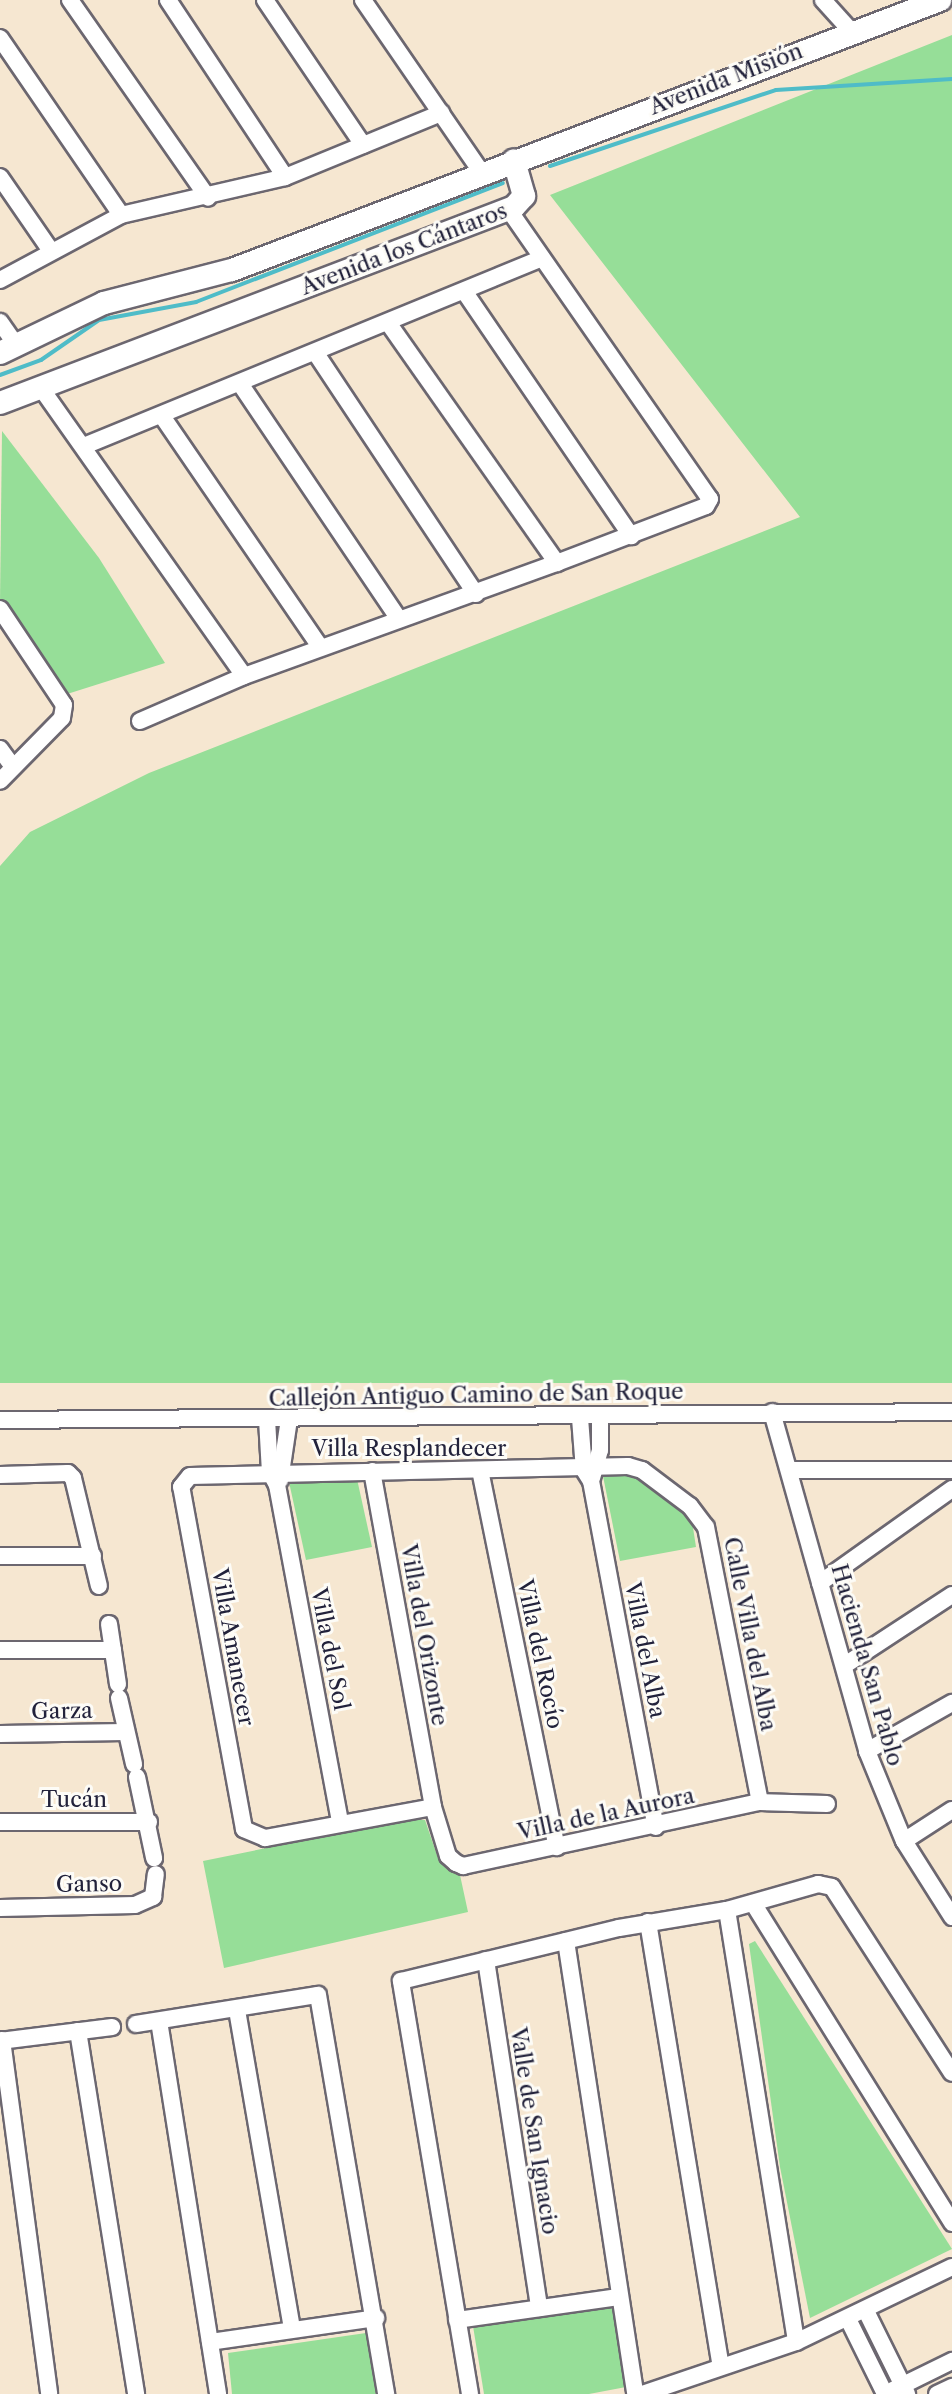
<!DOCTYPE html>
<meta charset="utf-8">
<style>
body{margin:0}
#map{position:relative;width:952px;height:2394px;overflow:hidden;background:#f6e7d1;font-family:"Libre Caslon Text",serif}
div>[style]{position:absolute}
.green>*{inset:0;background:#96de98}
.stream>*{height:4px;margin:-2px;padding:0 2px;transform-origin:2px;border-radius:2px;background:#4fbcc8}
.roads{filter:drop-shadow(2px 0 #6c6770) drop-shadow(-2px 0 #6c6770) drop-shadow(0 2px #6c6770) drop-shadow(0 -2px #6c6770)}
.street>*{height:16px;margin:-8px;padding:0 8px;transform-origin:8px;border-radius:8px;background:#fff}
.secondary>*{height:22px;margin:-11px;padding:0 11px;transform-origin:11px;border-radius:11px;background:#fff}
span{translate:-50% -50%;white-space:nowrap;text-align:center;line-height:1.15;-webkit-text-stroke:6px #fdfcf7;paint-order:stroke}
.street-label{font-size:22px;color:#22223b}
</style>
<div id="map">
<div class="green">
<div style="clip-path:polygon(952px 35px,952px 1383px,0 1383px,0 866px,30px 832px,149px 773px,800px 517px,550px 195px)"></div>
<div style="clip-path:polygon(2px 431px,99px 558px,165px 663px,64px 695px,0 603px)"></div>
<div style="clip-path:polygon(603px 1476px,636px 1476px,692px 1521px,696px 1547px,620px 1561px)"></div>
<div style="clip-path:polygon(357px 1479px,372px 1547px,306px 1560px,289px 1482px)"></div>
<div style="clip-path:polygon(408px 1819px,425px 1820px,438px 1858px,460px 1875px,468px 1912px,224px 1968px,203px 1861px)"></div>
<div style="clip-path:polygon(755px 1941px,952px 2249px,810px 2318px,780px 2167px,749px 1944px)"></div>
<div style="clip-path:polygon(613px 2302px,626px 2387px,589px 2394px,484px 2394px,473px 2326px)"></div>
<div style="clip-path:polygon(366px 2333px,376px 2394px,232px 2394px,228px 2353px)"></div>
</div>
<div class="stream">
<div style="left:550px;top:166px;width:238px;rotate:-18.6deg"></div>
<div style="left:776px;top:90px;width:176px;rotate:-3.6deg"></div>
<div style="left:0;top:375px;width:44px;rotate:-20.1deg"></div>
<div style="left:41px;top:360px;width:70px;rotate:-34.6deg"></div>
<div style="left:99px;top:320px;width:99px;rotate:-10.5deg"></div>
<div style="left:196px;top:302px;width:329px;rotate:-21.2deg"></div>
</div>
<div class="roads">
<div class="street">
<div style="left:70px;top:0;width:241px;rotate:55.1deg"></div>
<div style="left:168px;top:0;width:212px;rotate:56.5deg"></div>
<div style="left:265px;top:0;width:175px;rotate:55.9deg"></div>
<div style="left:363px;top:0;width:210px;rotate:55.5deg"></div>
<div style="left:823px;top:0;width:42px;rotate:47.9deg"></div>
<div style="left:0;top:38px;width:214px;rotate:55.6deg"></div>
<div style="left:0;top:177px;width:90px;rotate:55.4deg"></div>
<div style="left:509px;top:210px;width:352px;rotate:55.2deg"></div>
<div style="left:710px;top:499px;width:8px;rotate:120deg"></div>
<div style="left:706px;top:506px;width:160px;rotate:159.1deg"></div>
<div style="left:0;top:280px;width:137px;rotate:-28.2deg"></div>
<div style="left:121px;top:215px;width:168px;rotate:-13deg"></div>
<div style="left:285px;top:177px;width:169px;rotate:-22.3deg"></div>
<div style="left:464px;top:291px;width:297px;rotate:55.7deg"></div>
<div style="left:0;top:322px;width:29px;rotate:55deg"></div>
<div style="left:317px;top:355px;width:287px;rotate:56.4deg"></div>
<div style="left:241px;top:385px;width:281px;rotate:56deg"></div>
<div style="left:41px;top:388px;width:352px;rotate:54.8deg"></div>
<div style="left:162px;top:416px;width:280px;rotate:55.6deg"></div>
<div style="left:84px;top:446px;width:495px;rotate:-22.3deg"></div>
<div style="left:0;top:609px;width:115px;rotate:56.3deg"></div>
<div style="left:64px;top:705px;width:13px;rotate:99deg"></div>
<div style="left:62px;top:718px;width:88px;rotate:134.5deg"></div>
<div style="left:140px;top:721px;width:113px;rotate:-23.4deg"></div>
<div style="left:244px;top:676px;width:333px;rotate:-19.9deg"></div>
<div style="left:557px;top:563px;width:291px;rotate:-125.1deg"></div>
<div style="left:0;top:749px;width:22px;rotate:54deg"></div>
<div style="left:772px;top:1412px;width:352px;rotate:74.3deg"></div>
<div style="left:867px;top:1751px;width:97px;rotate:67.7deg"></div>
<div style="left:904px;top:1841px;width:90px;rotate:57.7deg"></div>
<div style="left:580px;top:1418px;width:52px;rotate:85.6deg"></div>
<div style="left:584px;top:1470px;width:13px;rotate:58deg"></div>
<div style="left:591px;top:1481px;width:352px;rotate:79.4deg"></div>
<div style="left:267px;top:1419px;width:53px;rotate:86.8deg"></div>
<div style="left:270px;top:1472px;width:15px;rotate:62deg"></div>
<div style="left:277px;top:1485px;width:343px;rotate:79.4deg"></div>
<div style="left:0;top:1420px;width:952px;rotate:-0.48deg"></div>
<div style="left:480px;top:1470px;width:385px;rotate:78.5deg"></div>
<div style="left:789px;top:1470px;width:163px"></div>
<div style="left:372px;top:1471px;width:341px;rotate:79.7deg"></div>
<div style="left:433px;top:1807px;width:51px;rotate:73deg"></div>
<div style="left:448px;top:1856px;width:11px;rotate:41deg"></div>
<div style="left:456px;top:1863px;width:8px;rotate:23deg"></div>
<div style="left:463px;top:1866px;width:304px;rotate:-12.2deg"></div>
<div style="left:760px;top:1802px;width:67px;rotate:1.7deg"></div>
<div style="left:0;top:1475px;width:68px;rotate:-1.7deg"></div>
<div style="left:68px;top:1473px;width:7px;rotate:45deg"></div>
<div style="left:73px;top:1478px;width:111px;rotate:76.5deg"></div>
<div style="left:592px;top:1478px;width:29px;rotate:-74deg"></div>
<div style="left:600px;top:1450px;width:33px;rotate:-90deg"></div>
<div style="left:280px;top:1480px;width:62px;rotate:-81.6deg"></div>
<div style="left:0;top:1556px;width:93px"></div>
<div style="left:820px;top:1583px;width:162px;rotate:-35.5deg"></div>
<div style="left:109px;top:1624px;width:61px;rotate:81.5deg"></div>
<div style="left:0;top:1650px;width:113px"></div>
<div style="left:845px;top:1665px;width:128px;rotate:-33.2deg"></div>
<div style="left:119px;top:1698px;width:68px;rotate:77.2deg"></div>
<div style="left:0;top:1734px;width:125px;rotate:-0.9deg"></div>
<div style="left:867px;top:1751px;width:98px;rotate:-29.5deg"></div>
<div style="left:137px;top:1777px;width:83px;rotate:78.1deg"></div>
<div style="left:433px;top:1807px;width:171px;rotate:169.5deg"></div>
<div style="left:265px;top:1838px;width:23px;rotate:-157deg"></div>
<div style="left:244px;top:1829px;width:348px;rotate:-100.4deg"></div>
<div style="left:181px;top:1487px;width:14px;rotate:-51deg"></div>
<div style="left:190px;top:1476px;width:438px;rotate:-1.3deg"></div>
<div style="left:628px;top:1466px;width:15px;rotate:16deg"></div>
<div style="left:642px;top:1470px;width:60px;rotate:36.9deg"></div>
<div style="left:690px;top:1506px;width:26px;rotate:53deg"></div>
<div style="left:706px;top:1527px;width:280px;rotate:78.9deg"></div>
<div style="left:0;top:1822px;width:149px"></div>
<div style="left:904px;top:1841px;width:57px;rotate:-32.9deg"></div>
<div style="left:753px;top:1903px;width:377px;rotate:58.1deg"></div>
<div style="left:0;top:1908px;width:135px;rotate:-1.3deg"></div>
<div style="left:135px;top:1905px;width:20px;rotate:-24deg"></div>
<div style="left:153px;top:1897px;width:23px;rotate:-83deg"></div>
<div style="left:727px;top:1910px;width:95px;rotate:-15.9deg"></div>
<div style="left:818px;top:1884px;width:14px;rotate:12deg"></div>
<div style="left:832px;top:1887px;width:221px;rotate:57.2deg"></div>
<div style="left:648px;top:1922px;width:450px;rotate:80.7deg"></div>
<div style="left:566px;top:1941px;width:458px;rotate:81.3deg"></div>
<div style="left:486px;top:1960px;width:352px;rotate:81.3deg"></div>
<div style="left:237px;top:2010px;width:324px;rotate:80.2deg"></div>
<div style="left:159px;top:2021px;width:378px;rotate:81deg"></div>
<div style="left:136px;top:2024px;width:184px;rotate:-9.1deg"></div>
<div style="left:318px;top:1995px;width:405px;rotate:80.3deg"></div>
<div style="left:78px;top:2031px;width:368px;rotate:80.9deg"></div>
<div style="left:2px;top:2040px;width:357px;rotate:82.4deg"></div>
<div style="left:0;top:2041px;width:113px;rotate:-7.1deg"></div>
<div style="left:866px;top:2311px;width:93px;rotate:63.7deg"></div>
<div style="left:848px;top:2319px;width:84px;rotate:63.7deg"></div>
<div style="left:457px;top:2320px;width:164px;rotate:-8.1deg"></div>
<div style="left:210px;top:2342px;width:168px;rotate:-8.2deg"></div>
<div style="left:796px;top:2342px;width:173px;rotate:-25.7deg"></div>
<div style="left:893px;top:2390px;width:66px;rotate:-26.2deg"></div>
<div style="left:470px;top:2394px;width:419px;rotate:-99.5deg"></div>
<div style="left:401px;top:1981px;width:224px;rotate:-13.7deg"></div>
<div style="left:619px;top:1928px;width:109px;rotate:-9.5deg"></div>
<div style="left:727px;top:1910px;width:437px;rotate:80.9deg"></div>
<div style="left:796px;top:2342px;width:163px;rotate:161.3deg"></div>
<div style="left:937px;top:2394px;width:17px;rotate:-25deg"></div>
</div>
<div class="secondary">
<div style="left:0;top:353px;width:115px;rotate:-25.7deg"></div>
<div style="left:104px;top:303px;width:132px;rotate:-14.5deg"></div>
<div style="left:232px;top:270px;width:758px;rotate:-20.87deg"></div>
<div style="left:0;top:403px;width:550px;rotate:-20.87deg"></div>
<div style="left:514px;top:207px;width:15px;rotate:-48deg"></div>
<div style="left:524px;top:196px;width:37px;rotate:-106deg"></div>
</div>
</div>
<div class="street-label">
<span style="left:726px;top:79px;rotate:-21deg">Avenida Misión</span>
<span style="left:404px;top:249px;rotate:-21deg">Avenida los Cántaros</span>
<span style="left:476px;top:1395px;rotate:-1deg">Callejón Antiguo Camino de San Roque</span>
<span style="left:409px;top:1449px">Villa Resplandecer</span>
<span style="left:750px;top:1634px;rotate:79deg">Calle Villa del Alba</span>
<span style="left:424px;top:1635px;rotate:80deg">Villa del Orizonte</span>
<span style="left:233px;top:1647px;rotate:80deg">Villa Amanecer</span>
<span style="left:330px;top:1649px;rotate:79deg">Villa del Sol</span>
<span style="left:645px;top:1650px;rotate:79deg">Villa del Alba</span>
<span style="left:540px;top:1654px;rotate:78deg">Villa del Rocío</span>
<span style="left:867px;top:1665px;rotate:74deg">Hacienda San Pablo</span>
<span style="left:62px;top:1711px;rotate:-1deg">Garza</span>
<span style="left:74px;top:1800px">Tucán</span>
<span style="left:606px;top:1814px;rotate:-12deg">Villa de la Aurora</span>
<span style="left:89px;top:1884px;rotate:-1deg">Ganso</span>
<span style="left:534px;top:2131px;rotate:81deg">Valle de San Ignacio</span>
</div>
</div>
